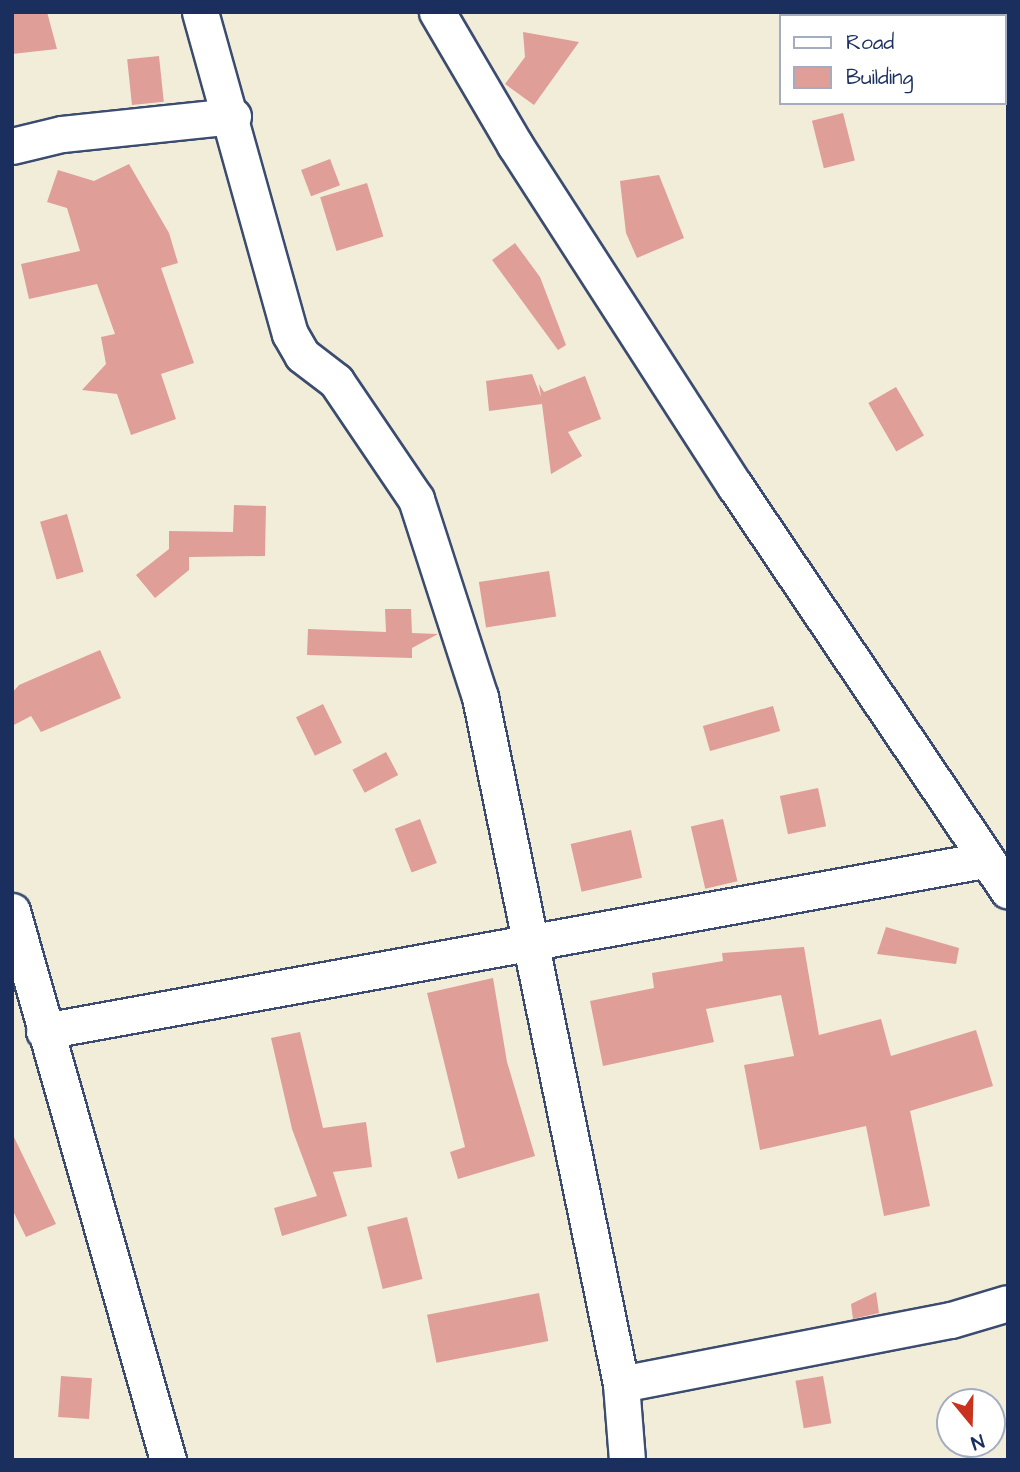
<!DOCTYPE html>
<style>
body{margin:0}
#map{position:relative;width:1020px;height:1472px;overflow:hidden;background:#f1edd9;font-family:"Architects Daughter",sans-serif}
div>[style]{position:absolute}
.building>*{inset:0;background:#df9e98;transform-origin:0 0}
.roads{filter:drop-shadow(2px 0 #3b4c70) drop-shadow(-2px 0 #3b4c70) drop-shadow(0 2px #3b4c70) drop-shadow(0 -2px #3b4c70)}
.minor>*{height:35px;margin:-17.5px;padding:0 17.5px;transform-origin:17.5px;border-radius:17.5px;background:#fff}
span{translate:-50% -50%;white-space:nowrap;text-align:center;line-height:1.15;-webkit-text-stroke:5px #fff;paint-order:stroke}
.frame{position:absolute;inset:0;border:14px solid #1b2f5e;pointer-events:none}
.legend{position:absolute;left:779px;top:14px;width:228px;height:91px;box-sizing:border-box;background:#fff;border:2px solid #a4acbf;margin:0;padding:9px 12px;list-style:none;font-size:21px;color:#1b2f5e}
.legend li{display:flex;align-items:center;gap:14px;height:35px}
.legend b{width:35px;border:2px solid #a4acbf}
.north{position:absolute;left:936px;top:1388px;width:70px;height:70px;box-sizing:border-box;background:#fff;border:2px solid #a4acbf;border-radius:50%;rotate:161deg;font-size:19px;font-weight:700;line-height:28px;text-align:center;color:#1b2f5e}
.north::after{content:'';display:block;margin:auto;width:24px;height:32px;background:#c8321e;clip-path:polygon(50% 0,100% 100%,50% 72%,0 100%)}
</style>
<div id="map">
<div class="building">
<div style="clip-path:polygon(12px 12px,47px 12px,57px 49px,12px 54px)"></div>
<div style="clip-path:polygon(523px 32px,579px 42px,534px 105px,505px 84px,525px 57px)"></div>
<div style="left:159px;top:56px;width:46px;height:32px;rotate:84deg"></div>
<div style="left:843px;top:113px;width:49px;height:32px;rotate:76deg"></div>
<div style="left:330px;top:159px;width:28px;height:31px;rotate:69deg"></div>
<div style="clip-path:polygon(129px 164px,169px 233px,178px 263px,161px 268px,194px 363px,161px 374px,176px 419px,131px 435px,117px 394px,82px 390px,106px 364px,101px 337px,115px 334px,97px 284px,29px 299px,21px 264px,80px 251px,67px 208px,47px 202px,58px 170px,94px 181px)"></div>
<div style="clip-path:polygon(659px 175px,684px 238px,637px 258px,626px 233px,620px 181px)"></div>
<div style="left:367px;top:183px;width:56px;height:49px;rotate:73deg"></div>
<div style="clip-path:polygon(515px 243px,540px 277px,566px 345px,558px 350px,492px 260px)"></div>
<div style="clip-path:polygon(532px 374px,541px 397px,539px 384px,544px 392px,585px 376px,601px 419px,568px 432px,582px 456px,551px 474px,542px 404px,489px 411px,486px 381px)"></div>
<div style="left:896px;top:387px;width:56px;height:32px;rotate:60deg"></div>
<div style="clip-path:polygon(234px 505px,266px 506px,265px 556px,189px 557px,189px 570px,155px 598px,136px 575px,169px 549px,169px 531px,233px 532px)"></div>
<div style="left:67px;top:514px;width:60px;height:28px;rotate:74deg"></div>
<div style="left:549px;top:571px;width:46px;height:71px;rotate:81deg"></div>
<div style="clip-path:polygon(385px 609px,411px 609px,412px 633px,438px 634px,412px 648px,412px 658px,307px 655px,308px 629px,386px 632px)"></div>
<div style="clip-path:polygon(100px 650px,121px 698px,41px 732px,31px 716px,12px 726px,12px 693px,19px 685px)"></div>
<div style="left:323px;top:704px;width:43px;height:30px;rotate:64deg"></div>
<div style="left:773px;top:706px;width:26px;height:73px;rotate:74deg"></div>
<div style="left:386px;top:752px;width:26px;height:38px;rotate:62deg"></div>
<div style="left:818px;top:788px;width:39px;height:39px;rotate:78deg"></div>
<div style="left:420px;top:819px;width:47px;height:27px;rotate:69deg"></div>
<div style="left:723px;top:819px;width:64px;height:33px;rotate:77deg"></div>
<div style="left:631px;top:830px;width:49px;height:62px;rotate:77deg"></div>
<div style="clip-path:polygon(886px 927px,959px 948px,956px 964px,877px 954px)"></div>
<div style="clip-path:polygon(804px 947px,819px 1035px,881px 1019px,891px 1056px,976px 1030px,993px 1086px,910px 1111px,930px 1206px,884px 1216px,866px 1126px,760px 1150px,744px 1065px,794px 1056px,781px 995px,706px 1009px,714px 1042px,603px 1066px,590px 1001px,654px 988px,652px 973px,723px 961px,722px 953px)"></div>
<div style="clip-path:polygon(493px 978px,507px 1062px,535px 1156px,458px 1179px,450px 1152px,465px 1147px,427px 993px)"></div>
<div style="clip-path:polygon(300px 1032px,323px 1128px,366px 1122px,372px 1167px,333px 1172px,347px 1216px,282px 1236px,274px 1208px,317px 1196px,292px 1129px,271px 1038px)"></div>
<div style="clip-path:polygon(12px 1133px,56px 1224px,26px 1237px,12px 1209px)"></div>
<div style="left:407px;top:1217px;width:64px;height:41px;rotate:76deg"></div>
<div style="clip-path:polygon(876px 1292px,879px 1313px,853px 1319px,851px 1304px)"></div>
<div style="left:539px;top:1293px;width:49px;height:114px;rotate:79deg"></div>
<div style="left:61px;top:1376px;width:31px;height:41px;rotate:4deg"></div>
<div style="left:823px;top:1376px;width:48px;height:28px;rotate:80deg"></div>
</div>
<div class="roads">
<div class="minor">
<div style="left:200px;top:12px;width:334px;rotate:74.4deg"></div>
<div style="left:290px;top:334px;width:24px;rotate:60deg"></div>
<div style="left:302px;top:355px;width:43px;rotate:37.4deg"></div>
<div style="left:336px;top:381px;width:143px;rotate:55.9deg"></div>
<div style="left:416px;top:499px;width:208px;rotate:72.1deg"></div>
<div style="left:480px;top:697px;width:701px;rotate:78.4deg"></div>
<div style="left:621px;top:1384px;width:76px;rotate:85.5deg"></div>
<div style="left:437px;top:12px;width:154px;rotate:59.6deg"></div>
<div style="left:515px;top:145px;width:406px;rotate:57.2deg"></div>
<div style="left:735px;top:486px;width:488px;rotate:56deg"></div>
<div style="left:12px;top:146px;width:51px;rotate:-13.5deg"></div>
<div style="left:62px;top:134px;width:172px;rotate:-6deg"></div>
<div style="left:12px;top:911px;width:571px;rotate:74.14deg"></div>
<div style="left:44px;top:1031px;width:955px;rotate:-10.31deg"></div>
<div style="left:621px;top:1384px;width:336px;rotate:-11deg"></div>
<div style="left:951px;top:1320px;width:59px;rotate:-16.6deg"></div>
</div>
</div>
<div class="frame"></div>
<ul class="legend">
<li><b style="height:9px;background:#fff"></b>Road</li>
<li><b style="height:19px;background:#df9e98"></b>Building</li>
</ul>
<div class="north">N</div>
</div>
